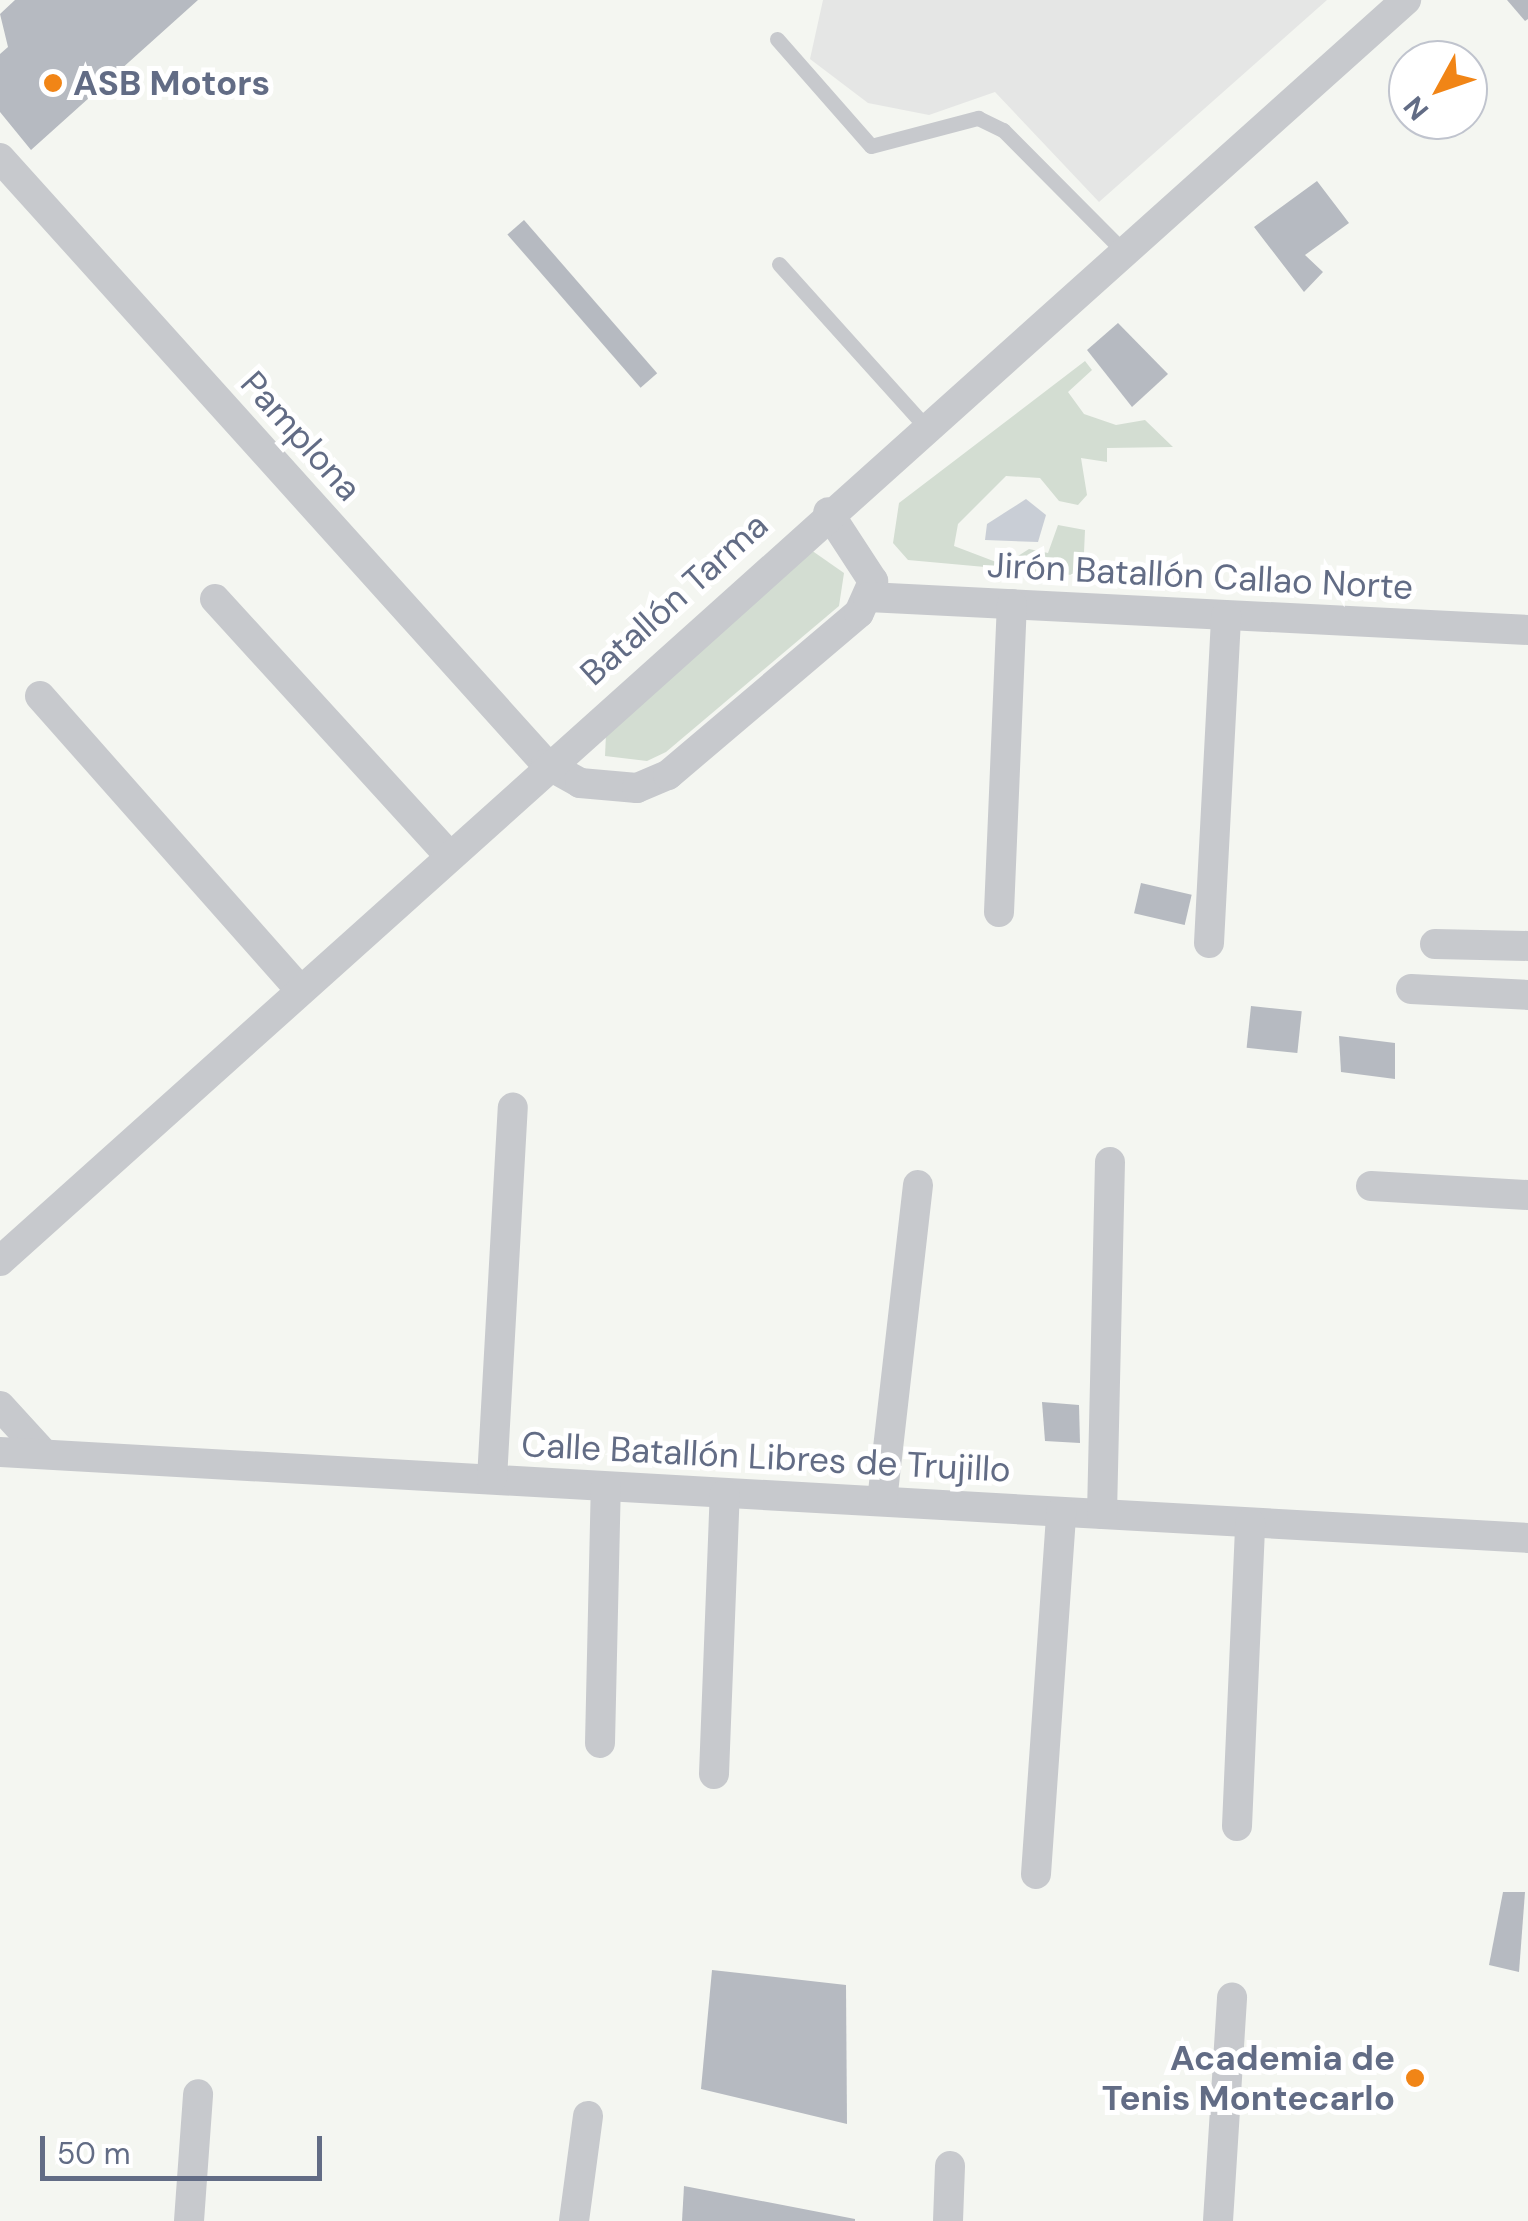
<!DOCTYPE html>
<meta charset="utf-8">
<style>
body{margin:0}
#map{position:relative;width:1528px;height:2221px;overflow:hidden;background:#f4f6f1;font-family:"DM Sans",sans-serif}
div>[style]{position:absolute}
.built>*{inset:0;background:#e5e6e5}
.green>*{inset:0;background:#d3ddd2}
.water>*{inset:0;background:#c9ced6}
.building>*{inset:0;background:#b6bac1;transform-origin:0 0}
.lane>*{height:15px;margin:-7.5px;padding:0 7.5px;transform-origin:7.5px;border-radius:7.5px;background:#c7c9cd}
.street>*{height:30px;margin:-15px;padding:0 15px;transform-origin:15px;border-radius:15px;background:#c7c9cd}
.dots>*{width:28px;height:28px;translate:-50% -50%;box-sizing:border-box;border:5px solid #fff;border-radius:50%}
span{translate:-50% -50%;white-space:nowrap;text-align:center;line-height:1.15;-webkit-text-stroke:10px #fff;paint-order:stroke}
.poi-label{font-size:35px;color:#626c85;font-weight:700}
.left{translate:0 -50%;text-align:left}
.right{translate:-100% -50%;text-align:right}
.street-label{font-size:35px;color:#626c85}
.north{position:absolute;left:1388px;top:40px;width:100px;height:100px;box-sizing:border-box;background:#fff;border:2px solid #c0c4ce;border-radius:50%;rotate:230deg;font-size:28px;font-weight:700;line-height:40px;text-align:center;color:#626c85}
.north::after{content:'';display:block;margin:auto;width:35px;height:45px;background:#f18516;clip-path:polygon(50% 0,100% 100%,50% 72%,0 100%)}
.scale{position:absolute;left:40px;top:2136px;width:282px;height:45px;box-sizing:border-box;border:5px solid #626c85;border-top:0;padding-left:12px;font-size:30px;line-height:35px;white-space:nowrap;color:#626c85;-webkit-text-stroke:8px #fff;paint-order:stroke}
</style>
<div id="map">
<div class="built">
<div style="clip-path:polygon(823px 0,1327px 0,1099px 202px,995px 92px,929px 115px,868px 103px,810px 59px)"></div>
</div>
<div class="green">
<div style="clip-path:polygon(1085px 361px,1092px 370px,1068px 392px,1084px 414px,1116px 425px,1145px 420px,1173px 447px,1107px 448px,1107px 462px,1081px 458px,1087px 495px,1078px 505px,1059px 501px,1040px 478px,1006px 476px,958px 524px,954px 546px,1004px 565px,1029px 549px,1048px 553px,1058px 525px,1085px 530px,1083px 576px,908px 560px,893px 543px,899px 503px)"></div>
<div style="clip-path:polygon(811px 550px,844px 573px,839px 606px,666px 752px,647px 761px,605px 756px,606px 734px)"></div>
</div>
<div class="water">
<div style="clip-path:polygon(1026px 499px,1046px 515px,1038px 542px,985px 540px,987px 524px)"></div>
</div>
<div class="building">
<div style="clip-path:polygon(15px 0,198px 0,31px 150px,0 112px,0 54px,8px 47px,0 14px)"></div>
<div style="clip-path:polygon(1507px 0,1528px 0,1528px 19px,1525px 21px)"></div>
<div style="clip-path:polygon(1317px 181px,1349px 223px,1305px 255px,1323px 272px,1304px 292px,1254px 227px)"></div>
<div style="left:524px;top:220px;width:203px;height:22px;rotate:49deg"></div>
<div style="clip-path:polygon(1118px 323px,1168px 374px,1132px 407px,1087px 350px)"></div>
<div style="left:1141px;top:883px;width:52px;height:31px;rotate:13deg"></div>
<div style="left:1251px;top:1006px;width:51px;height:42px;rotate:6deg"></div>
<div style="clip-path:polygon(1339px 1036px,1395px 1043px,1395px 1079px,1341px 1072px)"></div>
<div style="clip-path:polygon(1042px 1402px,1079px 1405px,1080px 1443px,1045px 1441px)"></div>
<div style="clip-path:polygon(1503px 1892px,1525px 1892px,1519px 1972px,1489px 1965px)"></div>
<div style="clip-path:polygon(712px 1970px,846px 1985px,847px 2124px,701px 2089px)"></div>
<div style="clip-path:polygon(684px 2186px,855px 2219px,855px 2221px,682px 2221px)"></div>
</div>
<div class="lane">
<div style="left:777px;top:39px;width:142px;rotate:48.7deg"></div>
<div style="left:871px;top:146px;width:111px;rotate:-14.7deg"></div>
<div style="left:978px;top:118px;width:28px;rotate:26deg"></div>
<div style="left:1003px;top:130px;width:170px;rotate:45.2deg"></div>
<div style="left:779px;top:264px;width:218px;rotate:48deg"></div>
</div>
<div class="street">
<div style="left:0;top:158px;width:816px;rotate:47.98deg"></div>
<div style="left:546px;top:764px;width:39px;rotate:29deg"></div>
<div style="left:580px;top:783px;width:57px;rotate:5deg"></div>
<div style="left:637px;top:788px;width:34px;rotate:-23deg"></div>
<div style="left:668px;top:775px;width:250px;rotate:-40.3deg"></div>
<div style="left:859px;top:613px;width:35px;rotate:-66deg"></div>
<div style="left:873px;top:581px;width:82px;rotate:-123.1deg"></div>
<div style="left:868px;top:597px;width:661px;rotate:2.86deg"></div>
<div style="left:215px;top:599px;width:345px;rotate:47.6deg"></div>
<div style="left:40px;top:696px;width:391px;rotate:48.5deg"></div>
<div style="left:999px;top:912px;width:308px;rotate:-87.6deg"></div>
<div style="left:1209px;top:943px;width:328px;rotate:-87deg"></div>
<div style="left:1435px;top:944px;width:93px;rotate:1.2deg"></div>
<div style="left:1411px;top:989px;width:117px;rotate:2.9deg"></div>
<div style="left:1371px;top:1186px;width:157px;rotate:3.3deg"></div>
<div style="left:0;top:1261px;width:1889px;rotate:-41.89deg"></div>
<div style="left:0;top:1406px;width:65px;rotate:47.5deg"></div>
<div style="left:0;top:1452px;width:1530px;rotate:3.22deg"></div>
<div style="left:492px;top:1479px;width:372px;rotate:-86.8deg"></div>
<div style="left:882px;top:1501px;width:318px;rotate:-83.5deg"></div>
<div style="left:1102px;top:1514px;width:352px;rotate:-88.7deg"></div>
<div style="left:600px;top:1743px;width:256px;rotate:-88.7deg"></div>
<div style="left:714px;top:1774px;width:280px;rotate:-87.8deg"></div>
<div style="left:1237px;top:1826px;width:303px;rotate:-87.5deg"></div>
<div style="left:1036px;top:1874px;width:363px;rotate:-86deg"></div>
<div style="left:189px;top:2221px;width:127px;rotate:-85.9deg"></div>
<div style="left:574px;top:2221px;width:106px;rotate:-82.4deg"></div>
<div style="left:948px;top:2221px;width:55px;rotate:-87.9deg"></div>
<div style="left:1218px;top:2221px;width:224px;rotate:-86.4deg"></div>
</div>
<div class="dots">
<div style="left:53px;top:83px;background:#f18516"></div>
<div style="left:1415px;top:2078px;background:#f18516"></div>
</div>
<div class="poi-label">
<span class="left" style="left:73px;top:83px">ASB Motors</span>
<span class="right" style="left:1395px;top:2078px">Academia de<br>Tenis Montecarlo</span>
</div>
<div class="street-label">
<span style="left:301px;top:436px;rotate:48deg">Pamplona</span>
<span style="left:1200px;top:576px;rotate:3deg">Jirón Batallón Callao Norte</span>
<span style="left:674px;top:599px;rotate:-42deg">Batallón Tarma</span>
<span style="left:766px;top:1457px;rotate:3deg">Calle Batallón Libres de Trujillo</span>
</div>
<div class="north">N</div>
<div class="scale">50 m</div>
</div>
